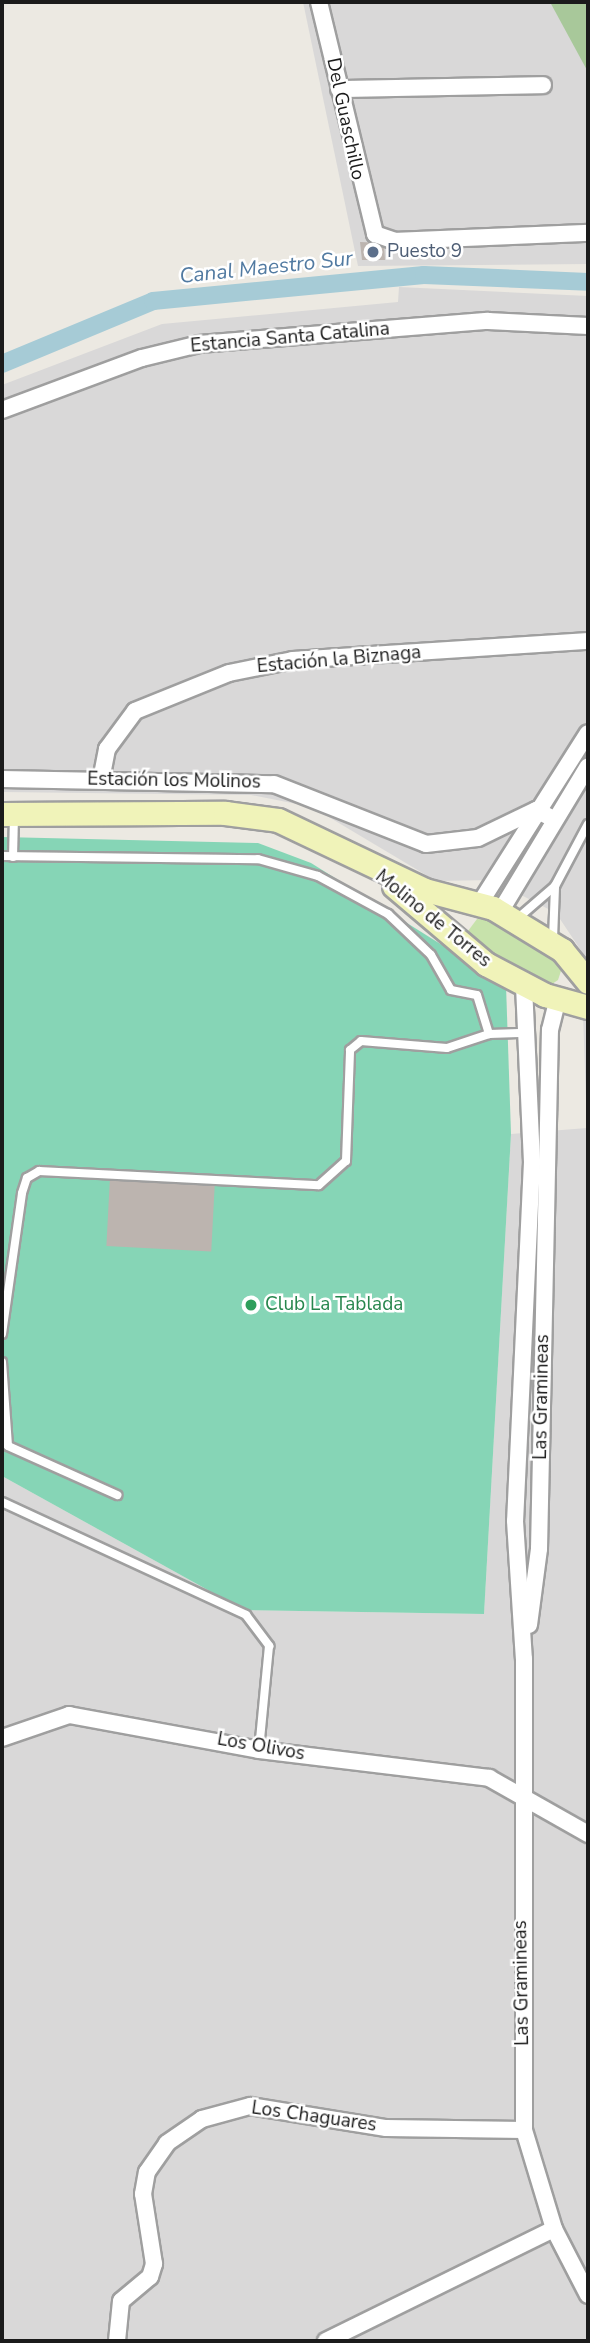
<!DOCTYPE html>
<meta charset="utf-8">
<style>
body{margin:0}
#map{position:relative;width:590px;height:2343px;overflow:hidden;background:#ece9e2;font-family:"Nunito Sans",sans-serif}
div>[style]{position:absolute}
.residential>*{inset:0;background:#d9d8d8}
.grass>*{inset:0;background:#c7e2ab}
.forest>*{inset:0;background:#a8c89a}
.pitch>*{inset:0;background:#86d5b6}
.canal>*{height:18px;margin:-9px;padding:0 9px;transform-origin:9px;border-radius:9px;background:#a6cbd6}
.building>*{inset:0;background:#bcb4af;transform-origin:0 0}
.roads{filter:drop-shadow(2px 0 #9f9f9f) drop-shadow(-2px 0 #9f9f9f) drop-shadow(0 2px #9f9f9f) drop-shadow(0 -2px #9f9f9f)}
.service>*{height:8px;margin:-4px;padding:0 4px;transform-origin:4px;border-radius:4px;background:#fff}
.minor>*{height:16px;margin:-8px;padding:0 8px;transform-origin:8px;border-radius:8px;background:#fff}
.secondary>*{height:23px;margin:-11.5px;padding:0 11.5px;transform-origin:11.5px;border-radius:11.5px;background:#f0f3b9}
.dots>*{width:19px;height:19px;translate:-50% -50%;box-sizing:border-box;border:4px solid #fff;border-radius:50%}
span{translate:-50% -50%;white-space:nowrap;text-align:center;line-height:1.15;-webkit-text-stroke:5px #fff;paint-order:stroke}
.street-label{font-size:19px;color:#1b1b1b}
.service-label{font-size:19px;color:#4e5e75}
.left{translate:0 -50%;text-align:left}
.leisure-label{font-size:19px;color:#27864d}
.water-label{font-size:21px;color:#517aa1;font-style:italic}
.frame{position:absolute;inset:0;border:4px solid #1b1b1b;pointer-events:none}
</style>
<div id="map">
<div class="residential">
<div style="clip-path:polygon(303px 2px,588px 2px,588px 264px,358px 266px)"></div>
<div style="clip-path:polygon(399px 287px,588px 296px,588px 961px,556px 913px,492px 880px,436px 881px,312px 807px,251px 795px,2px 792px,2px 385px,162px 324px,398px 302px)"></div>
<div style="clip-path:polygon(583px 1014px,588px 1017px,588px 2341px,2px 2341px,2px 1476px,244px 1610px,484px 1614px,511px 1134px,587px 1128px)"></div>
</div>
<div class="grass">
<div style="clip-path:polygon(477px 919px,492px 920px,554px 957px,561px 971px,558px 980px,549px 986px,472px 945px,468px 931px)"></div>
</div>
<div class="forest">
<div style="clip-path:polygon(550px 2px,588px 2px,588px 72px)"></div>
</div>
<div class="pitch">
<div style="clip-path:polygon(2px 837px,258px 843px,311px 863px,506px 985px,511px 1134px,484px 1614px,244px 1610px,2px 1476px)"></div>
</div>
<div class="canal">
<div style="left:2px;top:364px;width:164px;rotate:-22.6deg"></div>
<div style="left:153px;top:301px;width:272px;rotate:-5.5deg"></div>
<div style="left:424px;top:275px;width:164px;rotate:2.4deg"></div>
</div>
<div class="building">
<div style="clip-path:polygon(360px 242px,384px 243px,385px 260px,362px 260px)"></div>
<div style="left:110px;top:1177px;width:105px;height:69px;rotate:3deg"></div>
</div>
<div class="roads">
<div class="service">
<div style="left:2px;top:856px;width:256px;rotate:0.7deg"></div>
<div style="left:258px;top:859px;width:62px;rotate:15.8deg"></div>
<div style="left:318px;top:876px;width:80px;rotate:28.5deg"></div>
<div style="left:388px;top:914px;width:59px;rotate:43.6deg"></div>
<div style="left:431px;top:955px;width:40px;rotate:60.3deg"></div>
<div style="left:451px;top:990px;width:26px;rotate:11deg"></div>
<div style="left:477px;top:995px;width:41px;rotate:72.9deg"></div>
<div style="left:13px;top:857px;width:40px;rotate:-88.6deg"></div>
<div style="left:518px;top:918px;width:49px;rotate:-40.9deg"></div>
<div style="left:555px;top:886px;width:70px;rotate:-62deg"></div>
<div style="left:553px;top:939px;width:53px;rotate:-87.8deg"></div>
<div style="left:2px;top:1334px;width:142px;rotate:-81.9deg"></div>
<div style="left:22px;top:1193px;width:16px;rotate:-72deg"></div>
<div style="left:27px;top:1178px;width:14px;rotate:-30deg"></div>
<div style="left:39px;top:1171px;width:280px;rotate:2.9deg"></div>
<div style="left:319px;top:1185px;width:36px;rotate:-42deg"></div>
<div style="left:346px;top:1161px;width:111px;rotate:-87.9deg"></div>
<div style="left:350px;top:1050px;width:14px;rotate:-39deg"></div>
<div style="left:361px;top:1041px;width:86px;rotate:4.7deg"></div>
<div style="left:447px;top:1048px;width:44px;rotate:-18.4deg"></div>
<div style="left:489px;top:1034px;width:38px;rotate:-2deg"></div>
<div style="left:2px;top:1362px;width:84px;rotate:85.9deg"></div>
<div style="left:8px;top:1446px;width:120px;rotate:24.2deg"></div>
<div style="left:2px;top:1502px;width:269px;rotate:24.8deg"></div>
<div style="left:246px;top:1615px;width:39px;rotate:53deg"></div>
<div style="left:269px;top:1646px;width:104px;rotate:95.5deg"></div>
</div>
<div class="minor">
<div style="left:319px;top:2px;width:239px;rotate:76.4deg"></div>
<div style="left:375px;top:234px;width:21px;rotate:19deg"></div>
<div style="left:395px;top:241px;width:193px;rotate:-2.4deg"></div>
<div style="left:339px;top:89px;width:204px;rotate:-1.1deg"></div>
<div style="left:2px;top:410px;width:149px;rotate:-20.4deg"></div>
<div style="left:142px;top:358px;width:59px;rotate:-13.8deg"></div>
<div style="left:199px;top:344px;width:290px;rotate:-4.6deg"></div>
<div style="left:488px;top:321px;width:100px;rotate:2.9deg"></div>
<div style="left:2px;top:779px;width:272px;rotate:1.1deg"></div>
<div style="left:274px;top:784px;width:163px;rotate:21.5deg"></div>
<div style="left:426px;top:844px;width:52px;rotate:-6.6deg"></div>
<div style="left:478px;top:838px;width:64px;rotate:-25.8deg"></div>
<div style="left:536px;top:810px;width:20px;rotate:27deg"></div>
<div style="left:101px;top:780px;width:32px;rotate:-79deg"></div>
<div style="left:107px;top:749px;width:47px;rotate:-53.6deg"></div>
<div style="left:135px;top:711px;width:101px;rotate:-22deg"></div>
<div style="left:229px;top:673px;width:65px;rotate:-11.5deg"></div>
<div style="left:293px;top:660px;width:296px;rotate:-3.7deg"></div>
<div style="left:480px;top:903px;width:201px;rotate:-57.6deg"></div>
<div style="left:500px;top:912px;width:170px;rotate:-58.9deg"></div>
<div style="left:524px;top:986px;width:176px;rotate:87.4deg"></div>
<div style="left:532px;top:1162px;width:359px;rotate:92.7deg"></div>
<div style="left:515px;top:1521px;width:138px;rotate:86.3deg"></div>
<div style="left:524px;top:1659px;width:471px;rotate:90deg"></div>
<div style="left:524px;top:2130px;width:103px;rotate:73.1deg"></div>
<div style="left:554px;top:2229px;width:74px;rotate:62.7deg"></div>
<div style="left:529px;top:1625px;width:77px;rotate:-82.5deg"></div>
<div style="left:539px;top:1549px;width:519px;rotate:-88.79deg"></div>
<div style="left:550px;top:1030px;width:32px;rotate:-76deg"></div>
<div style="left:2px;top:1738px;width:71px;rotate:-18.9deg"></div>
<div style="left:69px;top:1715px;width:193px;rotate:10.4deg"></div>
<div style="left:259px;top:1750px;width:232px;rotate:6.9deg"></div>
<div style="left:489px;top:1778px;width:114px;rotate:29.5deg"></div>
<div style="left:117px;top:2341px;width:40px;rotate:-84.3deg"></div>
<div style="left:121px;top:2301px;width:38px;rotate:-40deg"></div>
<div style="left:150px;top:2277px;width:14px;rotate:-73deg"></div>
<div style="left:154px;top:2264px;width:71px;rotate:-98.9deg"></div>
<div style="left:143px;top:2194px;width:22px;rotate:-80deg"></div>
<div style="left:147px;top:2172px;width:35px;rotate:-55deg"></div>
<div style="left:167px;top:2143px;width:42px;rotate:-34.4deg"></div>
<div style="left:202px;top:2119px;width:50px;rotate:-15.2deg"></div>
<div style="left:250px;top:2106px;width:138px;rotate:9.2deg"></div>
<div style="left:386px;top:2128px;width:138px;rotate:0.8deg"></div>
<div style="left:326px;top:2341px;width:254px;rotate:-26.2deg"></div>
</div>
<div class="secondary">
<div style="left:2px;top:814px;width:223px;rotate:-0.3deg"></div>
<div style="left:225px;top:813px;width:53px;rotate:7.5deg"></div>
<div style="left:278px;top:820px;width:163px;rotate:25.5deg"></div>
<div style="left:425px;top:890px;width:70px;rotate:14.8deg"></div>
<div style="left:493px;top:908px;width:81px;rotate:31.3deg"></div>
<div style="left:562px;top:950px;width:41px;rotate:50.9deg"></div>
<div style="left:394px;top:886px;width:121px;rotate:40.3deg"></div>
<div style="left:486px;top:964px;width:67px;rotate:27.7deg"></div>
<div style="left:545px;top:995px;width:45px;rotate:15.6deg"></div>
</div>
</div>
<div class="dots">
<div style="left:373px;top:252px;background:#5c6f8a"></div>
<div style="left:251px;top:1305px;background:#2e9e5b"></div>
</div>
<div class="street-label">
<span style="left:345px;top:119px;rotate:78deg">Del Guaschillo</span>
<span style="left:290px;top:338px;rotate:-5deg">Estancia Santa Catalina</span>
<span style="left:339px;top:660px;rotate:-5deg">Estación la Biznaga</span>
<span style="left:174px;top:781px;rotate:1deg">Estación los Molinos</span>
<span style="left:433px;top:919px;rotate:39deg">Molino de Torres</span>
<span style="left:542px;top:1397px;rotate:-89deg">Las Gramineas</span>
<span style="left:261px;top:1747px;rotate:10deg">Los Olivos</span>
<span style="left:522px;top:1983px;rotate:-91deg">Las Gramineas</span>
<span style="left:314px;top:2117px;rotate:8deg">Los Chaguares</span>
</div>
<div class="service-label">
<span class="left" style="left:387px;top:252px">Puesto 9</span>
</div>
<div class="leisure-label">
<span class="left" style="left:265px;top:1305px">Club La Tablada</span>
</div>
<div class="water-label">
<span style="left:266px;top:267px;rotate:-6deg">Canal Maestro Sur</span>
</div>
<div class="frame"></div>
</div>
